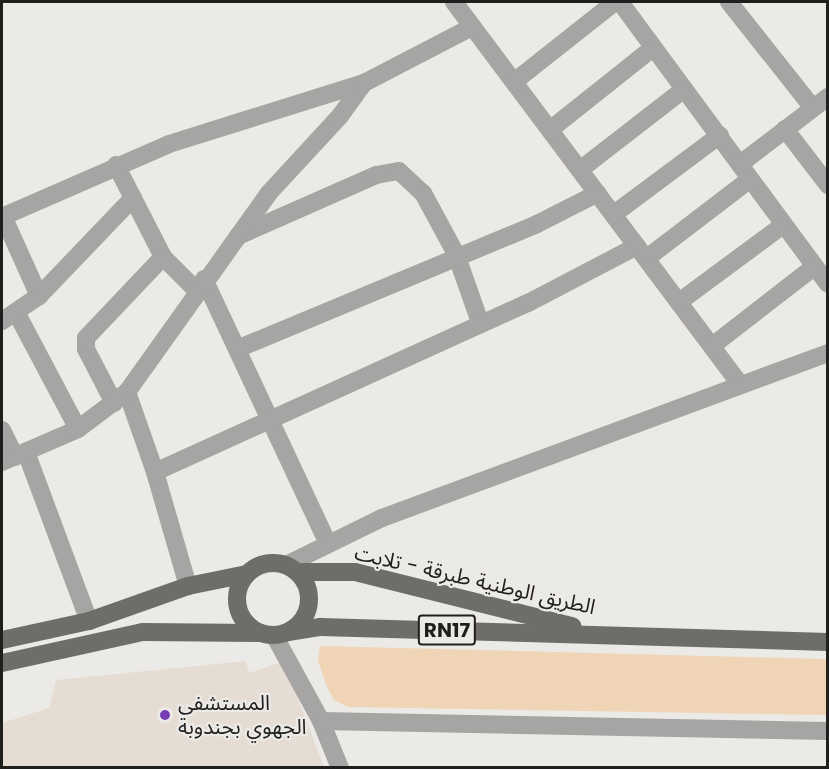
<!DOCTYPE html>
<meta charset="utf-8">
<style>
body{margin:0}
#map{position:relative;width:829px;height:769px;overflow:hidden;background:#eceae7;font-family:Poppins,"Noto Sans Arabic",sans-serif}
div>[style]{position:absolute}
.built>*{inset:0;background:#e5ddd4}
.green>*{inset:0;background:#efd5b5}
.minor>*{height:18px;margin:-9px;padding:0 9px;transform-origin:9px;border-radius:9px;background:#a6a5a4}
.major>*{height:18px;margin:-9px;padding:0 9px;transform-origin:9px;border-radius:9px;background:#6e6d6a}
.major>.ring{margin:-9px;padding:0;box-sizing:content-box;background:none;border:18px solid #6e6d6a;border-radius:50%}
.dots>*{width:16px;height:16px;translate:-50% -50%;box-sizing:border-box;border:3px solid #eceae7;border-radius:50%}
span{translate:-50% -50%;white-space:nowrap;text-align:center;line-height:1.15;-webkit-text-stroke:4.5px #eceae7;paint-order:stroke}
.shield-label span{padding:2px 4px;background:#eceae7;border:2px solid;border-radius:4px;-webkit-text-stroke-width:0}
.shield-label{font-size:20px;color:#201f1e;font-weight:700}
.street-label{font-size:21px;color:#201f1e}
.poi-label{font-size:21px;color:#201f1e}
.left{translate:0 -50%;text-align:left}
.frame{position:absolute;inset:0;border:3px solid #201f1e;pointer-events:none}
</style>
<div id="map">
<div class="built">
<div style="clip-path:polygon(246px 661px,249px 673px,284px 661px,324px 767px,2px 767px,2px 723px,49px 708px,56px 680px)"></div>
</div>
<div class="green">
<div style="clip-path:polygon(320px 646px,827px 659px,827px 715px,348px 707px,334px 700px,327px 687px,318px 661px)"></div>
</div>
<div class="minor">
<div style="left:454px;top:2px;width:477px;rotate:53.2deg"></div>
<div style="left:620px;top:2px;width:350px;rotate:53.6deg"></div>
<div style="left:729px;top:2px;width:135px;rotate:51.6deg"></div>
<div style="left:515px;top:81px;width:127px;rotate:-38.3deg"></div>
<div style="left:551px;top:129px;width:130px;rotate:-38.5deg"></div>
<div style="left:785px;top:129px;width:71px;rotate:52.5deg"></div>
<div style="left:740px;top:164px;width:111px;rotate:-37.3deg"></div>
<div style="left:116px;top:165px;width:103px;rotate:62.9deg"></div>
<div style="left:163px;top:257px;width:47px;rotate:45deg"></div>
<div style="left:581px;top:169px;width:130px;rotate:-37.8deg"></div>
<div style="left:614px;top:214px;width:132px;rotate:-36.7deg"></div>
<div style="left:3px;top:216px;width:88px;rotate:65.8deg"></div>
<div style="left:2px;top:217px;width:182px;rotate:-23.6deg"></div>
<div style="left:169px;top:144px;width:204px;rotate:-17.4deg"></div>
<div style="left:238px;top:236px;width:151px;rotate:-23.8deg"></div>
<div style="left:376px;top:175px;width:23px;rotate:-10deg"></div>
<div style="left:399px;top:171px;width:33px;rotate:43deg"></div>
<div style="left:423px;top:193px;width:69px;rotate:61.6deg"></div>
<div style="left:456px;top:254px;width:72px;rotate:70.6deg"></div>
<div style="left:647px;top:258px;width:128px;rotate:-37.4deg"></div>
<div style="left:204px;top:279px;width:290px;rotate:64.9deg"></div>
<div style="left:679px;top:302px;width:129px;rotate:-36.5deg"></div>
<div style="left:16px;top:312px;width:132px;rotate:62.1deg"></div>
<div style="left:2px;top:321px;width:45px;rotate:-34deg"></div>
<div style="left:39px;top:296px;width:136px;rotate:-46.2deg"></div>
<div style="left:712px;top:346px;width:130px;rotate:-37.8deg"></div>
<div style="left:237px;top:349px;width:325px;rotate:-22.6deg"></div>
<div style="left:537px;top:224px;width:68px;rotate:-26.9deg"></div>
<div style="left:127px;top:392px;width:85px;rotate:70.7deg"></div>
<div style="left:155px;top:472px;width:119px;rotate:73.9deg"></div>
<div style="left:114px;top:403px;width:61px;rotate:-117.4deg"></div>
<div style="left:86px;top:349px;width:11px;rotate:-90deg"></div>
<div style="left:86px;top:338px;width:112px;rotate:-46.5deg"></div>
<div style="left:2px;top:430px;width:30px;rotate:64deg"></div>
<div style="left:26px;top:452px;width:180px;rotate:69.6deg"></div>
<div style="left:2px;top:462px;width:83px;rotate:-23.5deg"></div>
<div style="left:78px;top:429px;width:61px;rotate:-37.1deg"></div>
<div style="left:127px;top:392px;width:243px;rotate:-54.5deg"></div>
<div style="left:268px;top:194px;width:106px;rotate:-47.3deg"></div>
<div style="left:340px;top:116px;width:41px;rotate:-54deg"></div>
<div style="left:364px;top:83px;width:122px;rotate:-27.4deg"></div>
<div style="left:155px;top:472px;width:409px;rotate:-24.4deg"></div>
<div style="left:528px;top:303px;width:123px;rotate:-27.6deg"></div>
<div style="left:286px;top:565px;width:107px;rotate:-26.1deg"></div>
<div style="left:382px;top:518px;width:476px;rotate:-20.3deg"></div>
<div style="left:274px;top:635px;width:98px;rotate:61.3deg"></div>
<div style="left:321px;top:721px;width:51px;rotate:68deg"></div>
<div style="left:321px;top:721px;width:507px;rotate:1.13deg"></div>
</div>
<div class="major">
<div class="ring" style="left:237px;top:563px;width:54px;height:54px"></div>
<div style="left:298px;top:572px;width:57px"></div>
<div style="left:355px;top:572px;width:224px;rotate:14deg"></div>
<div style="left:288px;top:632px;width:33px;rotate:-9deg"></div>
<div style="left:321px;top:627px;width:507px;rotate:1.69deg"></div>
<div style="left:2px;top:640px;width:89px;rotate:-12.3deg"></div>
<div style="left:89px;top:621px;width:105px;rotate:-19.5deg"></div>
<div style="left:188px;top:586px;width:60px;rotate:-11.5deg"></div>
<div style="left:2px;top:663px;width:144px;rotate:-12.4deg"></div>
<div style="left:143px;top:632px;width:117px;rotate:0.5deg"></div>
</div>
<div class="dots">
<div style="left:165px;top:715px;background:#763cb2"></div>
</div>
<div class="shield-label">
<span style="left:447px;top:630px">RN17</span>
</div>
<div class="street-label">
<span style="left:475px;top:580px;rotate:13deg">الطريق الوطنية طبرقة - تلابت</span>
</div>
<div class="poi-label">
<span class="left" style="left:178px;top:715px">المستشفى<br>الجهوي بجندوبة</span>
</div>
<div class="frame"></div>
</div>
